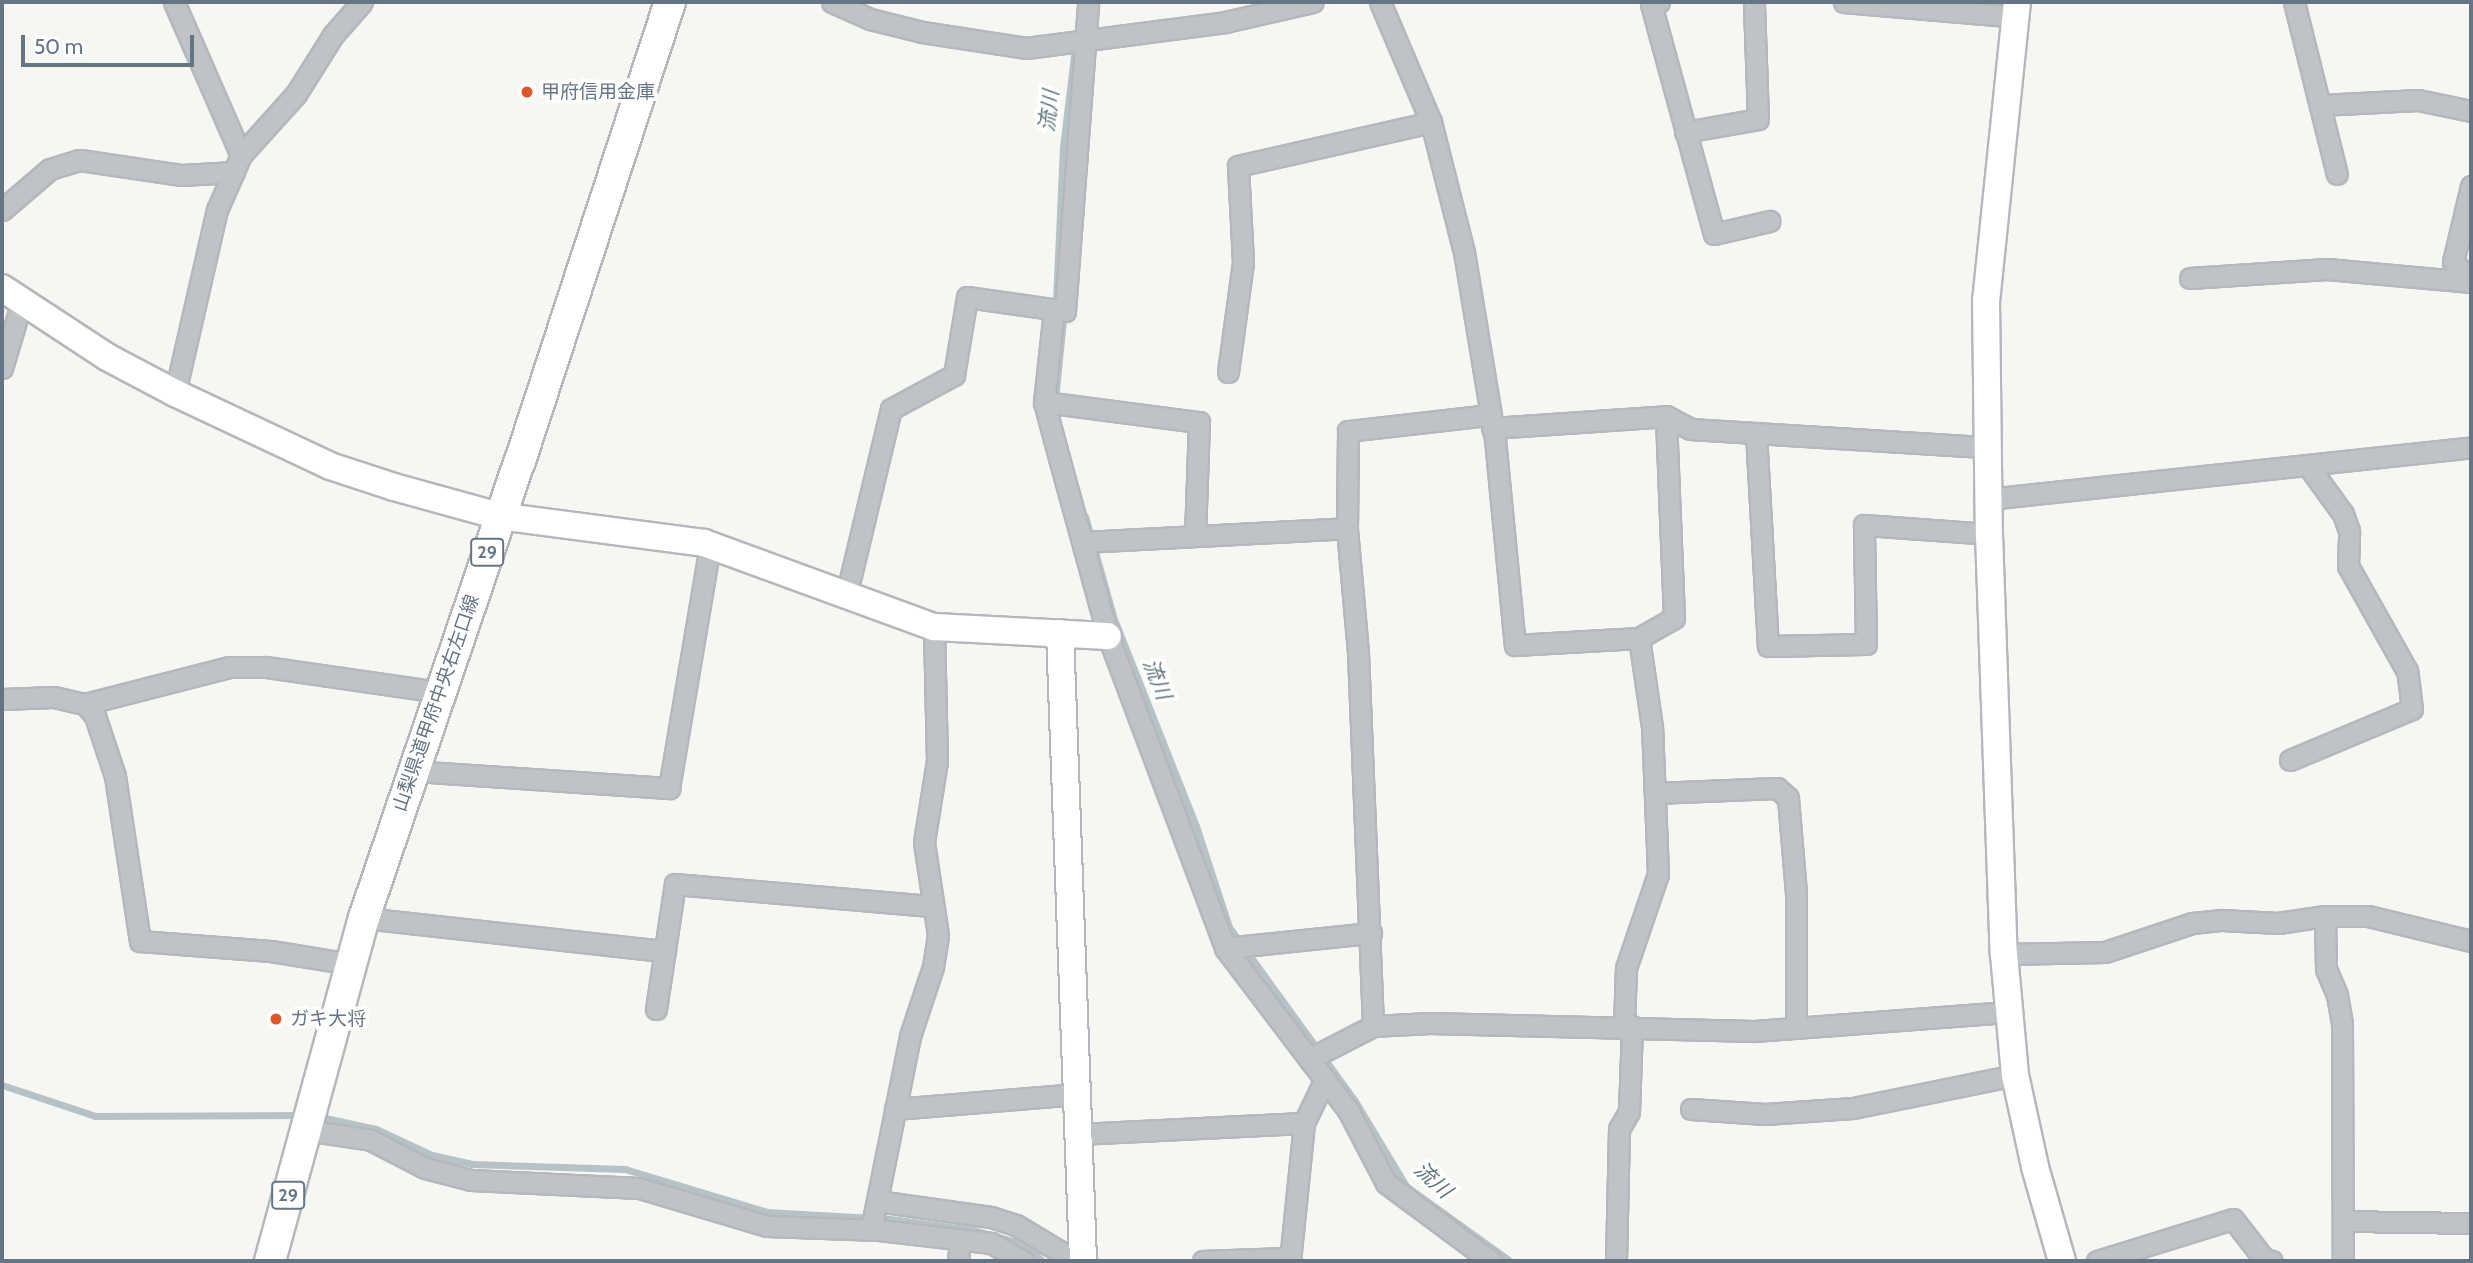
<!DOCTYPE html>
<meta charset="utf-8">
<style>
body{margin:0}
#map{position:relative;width:2473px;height:1263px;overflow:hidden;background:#f6f6f2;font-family:Cabin,"Noto Sans JP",sans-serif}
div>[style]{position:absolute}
.stream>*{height:7px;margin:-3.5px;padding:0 3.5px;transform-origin:3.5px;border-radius:3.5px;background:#b7c2c7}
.roads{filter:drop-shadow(2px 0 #b4b8bd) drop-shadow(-2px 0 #b4b8bd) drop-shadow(0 2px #b4b8bd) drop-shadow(0 -2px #b4b8bd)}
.street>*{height:19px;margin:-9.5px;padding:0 9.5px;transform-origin:9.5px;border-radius:9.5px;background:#bfc3c6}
.secondary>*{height:26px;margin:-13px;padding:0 13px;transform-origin:13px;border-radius:13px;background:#fff}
.primary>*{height:30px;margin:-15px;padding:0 15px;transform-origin:15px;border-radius:15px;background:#fff}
.dots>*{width:19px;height:19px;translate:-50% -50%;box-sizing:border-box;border:4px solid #fff;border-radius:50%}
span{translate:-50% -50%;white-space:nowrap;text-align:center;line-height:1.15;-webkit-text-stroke:7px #fff;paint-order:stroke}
.shield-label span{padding:2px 5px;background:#fff;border:2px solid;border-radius:5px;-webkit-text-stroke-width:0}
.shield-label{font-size:18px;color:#667583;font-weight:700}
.poi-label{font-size:19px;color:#667583}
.left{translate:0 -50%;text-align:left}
.street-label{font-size:19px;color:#667583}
.water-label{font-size:21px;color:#61777f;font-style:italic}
.frame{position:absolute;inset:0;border:4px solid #667583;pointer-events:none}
.scale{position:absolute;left:21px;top:35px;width:173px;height:32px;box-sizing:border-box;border:4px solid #667583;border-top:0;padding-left:9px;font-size:21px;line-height:24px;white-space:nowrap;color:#667583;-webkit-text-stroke:5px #fff;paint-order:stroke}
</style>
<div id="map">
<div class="stream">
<div style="left:1055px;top:400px;width:80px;rotate:-84.3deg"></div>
<div style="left:1063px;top:320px;width:20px;rotate:-110deg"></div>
<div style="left:1056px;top:301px;width:154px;rotate:-87.4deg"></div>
<div style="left:1063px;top:147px;width:100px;rotate:-83.1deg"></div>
<div style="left:1085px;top:516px;width:107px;rotate:74.3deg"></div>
<div style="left:1114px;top:619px;width:223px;rotate:68.4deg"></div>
<div style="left:1196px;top:826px;width:106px;rotate:71.9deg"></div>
<div style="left:1229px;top:927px;width:215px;rotate:54.1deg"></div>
<div style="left:1355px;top:1101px;width:99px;rotate:59deg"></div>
<div style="left:1406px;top:1186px;width:128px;rotate:35.8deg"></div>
<div style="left:2px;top:1085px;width:98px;rotate:18.4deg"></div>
<div style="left:95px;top:1116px;width:209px;rotate:-0.3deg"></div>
<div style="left:316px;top:1116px;width:61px;rotate:12.2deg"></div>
<div style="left:376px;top:1129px;width:62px;rotate:24.9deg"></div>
<div style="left:432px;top:1155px;width:41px;rotate:12.7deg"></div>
<div style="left:472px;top:1164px;width:153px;rotate:1.9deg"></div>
<div style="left:625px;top:1169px;width:148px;rotate:16.8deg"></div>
<div style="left:767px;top:1212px;width:123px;rotate:3.3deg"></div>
<div style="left:890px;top:1219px;width:84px;rotate:7.5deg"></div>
<div style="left:973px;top:1230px;width:56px;rotate:15.5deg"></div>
<div style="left:1027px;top:1245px;width:22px;rotate:47deg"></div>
</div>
<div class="roads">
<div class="street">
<div style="left:174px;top:2px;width:167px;rotate:66.4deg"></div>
<div style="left:832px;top:2px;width:42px;rotate:24.1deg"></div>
<div style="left:870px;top:19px;width:54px;rotate:14deg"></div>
<div style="left:922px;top:32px;width:105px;rotate:8.7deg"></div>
<div style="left:1026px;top:48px;width:201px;rotate:-7.4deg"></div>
<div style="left:1225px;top:22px;width:90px;rotate:-12.8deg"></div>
<div style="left:1380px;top:2px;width:130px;rotate:67deg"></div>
<div style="left:1431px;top:122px;width:134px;rotate:75.8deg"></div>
<div style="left:1464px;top:252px;width:190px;rotate:80.6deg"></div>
<div style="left:1495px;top:439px;width:207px;rotate:84.5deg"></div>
<div style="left:1515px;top:645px;width:124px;rotate:-3.2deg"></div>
<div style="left:1639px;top:638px;width:40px;rotate:-29.7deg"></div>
<div style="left:1674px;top:618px;width:202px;rotate:-92.3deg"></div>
<div style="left:1659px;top:2px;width:8px;rotate:166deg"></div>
<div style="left:1651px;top:4px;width:238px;rotate:74.7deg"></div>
<div style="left:1714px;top:234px;width:57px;rotate:-13.3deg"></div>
<div style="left:1844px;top:2px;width:175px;rotate:4.9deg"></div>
<div style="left:2294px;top:2px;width:177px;rotate:76deg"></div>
<div style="left:2320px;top:105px;width:98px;rotate:-2.9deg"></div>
<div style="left:2418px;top:100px;width:54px;rotate:11.7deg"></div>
<div style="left:1685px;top:132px;width:74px;rotate:-10.1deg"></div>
<div style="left:1758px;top:119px;width:117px;rotate:-92deg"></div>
<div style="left:2471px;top:186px;width:78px;rotate:103.3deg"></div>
<div style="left:2453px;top:262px;width:25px;rotate:45deg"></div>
<div style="left:2px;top:210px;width:63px;rotate:-40.5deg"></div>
<div style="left:50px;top:169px;width:31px;rotate:-17deg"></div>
<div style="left:80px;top:160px;width:103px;rotate:8.4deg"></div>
<div style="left:182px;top:175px;width:52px;rotate:-3.3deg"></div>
<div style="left:2190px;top:278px;width:137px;rotate:-3.8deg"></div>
<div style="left:2327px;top:269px;width:145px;rotate:5.2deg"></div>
<div style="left:1054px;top:310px;width:93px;rotate:96.2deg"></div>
<div style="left:1044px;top:402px;width:58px;rotate:75deg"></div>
<div style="left:1059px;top:458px;width:185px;rotate:74.6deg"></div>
<div style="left:1108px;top:636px;width:333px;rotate:69.4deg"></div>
<div style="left:1225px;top:948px;width:203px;rotate:52.8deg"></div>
<div style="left:1348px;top:1110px;width:82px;rotate:62.5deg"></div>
<div style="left:1386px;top:1183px;width:131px;rotate:36.6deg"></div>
<div style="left:2px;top:368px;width:70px;rotate:-73.4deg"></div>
<div style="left:1228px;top:372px;width:111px;rotate:-82.2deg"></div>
<div style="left:1243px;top:262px;width:96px;rotate:-93deg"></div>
<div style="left:1238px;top:166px;width:198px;rotate:-12.8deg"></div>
<div style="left:175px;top:393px;width:188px;rotate:-77.1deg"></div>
<div style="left:217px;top:210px;width:60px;rotate:-66.4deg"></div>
<div style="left:241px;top:155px;width:82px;rotate:-48deg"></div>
<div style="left:296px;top:94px;width:70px;rotate:-57.9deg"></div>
<div style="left:333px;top:35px;width:44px;rotate:-48.7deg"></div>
<div style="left:1044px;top:402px;width:156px;rotate:7.4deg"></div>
<div style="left:1199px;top:422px;width:113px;rotate:92deg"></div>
<div style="left:1492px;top:428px;width:174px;rotate:-3.9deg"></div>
<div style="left:1666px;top:416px;width:27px;rotate:28deg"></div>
<div style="left:1690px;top:429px;width:298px;rotate:3.5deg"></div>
<div style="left:1756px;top:433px;width:213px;rotate:86.8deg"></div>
<div style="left:1768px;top:646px;width:98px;rotate:-1.2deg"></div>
<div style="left:1866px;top:644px;width:119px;rotate:-91deg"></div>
<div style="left:1864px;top:525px;width:125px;rotate:4.1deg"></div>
<div style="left:1988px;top:499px;width:486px;rotate:-6.1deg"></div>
<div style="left:1083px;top:542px;width:264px;rotate:-3deg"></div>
<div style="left:847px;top:592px;width:188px;rotate:-76.5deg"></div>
<div style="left:891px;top:409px;width:72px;rotate:-28.4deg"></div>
<div style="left:954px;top:375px;width:79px;rotate:-80.5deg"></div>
<div style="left:967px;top:297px;width:99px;rotate:8.1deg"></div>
<div style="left:1065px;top:311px;width:310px;rotate:-85.7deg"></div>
<div style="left:2px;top:699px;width:52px;rotate:-2.2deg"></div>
<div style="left:54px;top:697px;width:32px;rotate:13deg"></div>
<div style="left:85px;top:704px;width:16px;rotate:50deg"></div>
<div style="left:95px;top:716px;width:63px;rotate:71.6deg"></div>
<div style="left:115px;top:776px;width:167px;rotate:81.4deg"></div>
<div style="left:140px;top:941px;width:131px;rotate:4.4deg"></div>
<div style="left:271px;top:951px;width:80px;rotate:9.3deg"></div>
<div style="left:85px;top:704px;width:149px;rotate:-14.4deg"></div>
<div style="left:229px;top:667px;width:37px"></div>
<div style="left:266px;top:667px;width:175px;rotate:8.2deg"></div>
<div style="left:2290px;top:760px;width:132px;rotate:-22.7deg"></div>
<div style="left:2412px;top:709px;width:38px;rotate:-97deg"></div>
<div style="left:2407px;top:671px;width:120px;rotate:-119.3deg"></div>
<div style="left:2348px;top:566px;width:35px;rotate:-88deg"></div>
<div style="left:2349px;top:531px;width:18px;rotate:-109deg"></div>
<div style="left:2343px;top:514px;width:58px;rotate:-125.9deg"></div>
<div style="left:413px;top:771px;width:257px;rotate:3.8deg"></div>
<div style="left:669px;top:788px;width:246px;rotate:-80.4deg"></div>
<div style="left:1655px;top:793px;width:122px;rotate:-2.3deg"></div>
<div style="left:1777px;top:788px;width:15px;rotate:42deg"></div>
<div style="left:1788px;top:798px;width:96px;rotate:85.2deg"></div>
<div style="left:1796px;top:894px;width:133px;rotate:90deg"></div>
<div style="left:2325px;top:916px;width:53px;rotate:88.9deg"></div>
<div style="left:2326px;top:969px;width:28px;rotate:67deg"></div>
<div style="left:2337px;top:995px;width:29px;rotate:80deg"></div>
<div style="left:2342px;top:1024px;width:237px;rotate:89.8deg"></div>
<div style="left:364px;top:918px;width:303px;rotate:6.3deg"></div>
<div style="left:1225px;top:948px;width:147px;rotate:-5.9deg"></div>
<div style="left:2004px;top:954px;width:101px;rotate:-1.1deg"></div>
<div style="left:2105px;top:952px;width:92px;rotate:-18.4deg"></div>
<div style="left:2192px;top:923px;width:30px;rotate:-6deg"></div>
<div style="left:2222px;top:920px;width:56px;rotate:3.1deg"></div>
<div style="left:2278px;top:923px;width:48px;rotate:-8.5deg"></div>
<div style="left:2325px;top:916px;width:43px"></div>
<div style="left:2368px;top:916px;width:106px;rotate:13.6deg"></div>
<div style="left:656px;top:1009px;width:126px;rotate:-81.4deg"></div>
<div style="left:675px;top:884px;width:259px;rotate:4.9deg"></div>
<div style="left:1624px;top:1025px;width:57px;rotate:-88deg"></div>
<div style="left:1626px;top:968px;width:99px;rotate:-71.2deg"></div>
<div style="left:1658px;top:874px;width:147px;rotate:-92.3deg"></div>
<div style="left:1652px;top:727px;width:90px;rotate:-98.3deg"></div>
<div style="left:1373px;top:1026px;width:374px;rotate:-92.3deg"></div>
<div style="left:1358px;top:652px;width:124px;rotate:-95.1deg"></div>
<div style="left:1347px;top:528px;width:97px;rotate:-89.4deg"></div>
<div style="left:1348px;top:431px;width:142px;rotate:-6.5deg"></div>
<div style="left:1309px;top:1059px;width:72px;rotate:-27.3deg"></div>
<div style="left:1373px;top:1026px;width:57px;rotate:-3deg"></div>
<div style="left:1430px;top:1023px;width:324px;rotate:1.4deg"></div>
<div style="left:1754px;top:1031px;width:255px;rotate:-4.3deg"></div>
<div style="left:895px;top:1109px;width:183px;rotate:-4.7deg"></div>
<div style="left:1691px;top:1109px;width:74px;rotate:3.9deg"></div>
<div style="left:1765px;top:1114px;width:88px;rotate:-3.9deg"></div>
<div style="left:1853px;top:1108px;width:165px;rotate:-11.5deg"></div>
<div style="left:306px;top:1130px;width:66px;rotate:8.7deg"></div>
<div style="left:371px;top:1140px;width:61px;rotate:27.4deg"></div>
<div style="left:425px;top:1168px;width:48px;rotate:14.6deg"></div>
<div style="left:471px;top:1180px;width:168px;rotate:2.7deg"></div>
<div style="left:639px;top:1188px;width:134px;rotate:16.5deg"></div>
<div style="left:767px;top:1226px;width:112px;rotate:2deg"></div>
<div style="left:879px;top:1230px;width:113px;rotate:6.6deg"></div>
<div style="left:991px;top:1243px;width:38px;rotate:29deg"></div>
<div style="left:1078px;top:1134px;width:226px;rotate:-2.8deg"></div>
<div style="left:877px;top:1201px;width:115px;rotate:8deg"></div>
<div style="left:991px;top:1217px;width:26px;rotate:18deg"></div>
<div style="left:1016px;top:1225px;width:70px;rotate:31deg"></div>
<div style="left:2343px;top:1221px;width:128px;rotate:0.9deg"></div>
<div style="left:871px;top:1230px;width:198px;rotate:-78.6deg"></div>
<div style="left:910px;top:1036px;width:73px;rotate:-71.6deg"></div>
<div style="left:933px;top:967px;width:32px;rotate:-81deg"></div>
<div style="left:938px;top:935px;width:94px;rotate:-98.6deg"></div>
<div style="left:924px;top:842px;width:82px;rotate:-80.9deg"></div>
<div style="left:937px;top:761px;width:134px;rotate:-91.3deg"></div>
<div style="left:958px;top:1261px;width:21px;rotate:-85deg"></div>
<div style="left:1203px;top:1261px;width:88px;rotate:-2deg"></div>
<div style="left:1290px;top:1261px;width:139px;rotate:-84.2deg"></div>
<div style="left:1304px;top:1123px;width:49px;rotate:-64.5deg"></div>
<div style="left:1616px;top:1261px;width:132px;rotate:-88.7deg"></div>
<div style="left:1619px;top:1129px;width:20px;rotate:-60deg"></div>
<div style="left:1629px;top:1112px;width:86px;rotate:-88deg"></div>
<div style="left:2097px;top:1261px;width:142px;rotate:-17.2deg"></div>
<div style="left:2233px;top:1219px;width:51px;rotate:52.2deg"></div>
<div style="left:2264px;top:1259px;width:8px;rotate:14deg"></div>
</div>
<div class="secondary">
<div style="left:2017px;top:2px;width:300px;rotate:95.9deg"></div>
<div style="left:1986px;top:300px;width:234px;rotate:89.3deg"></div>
<div style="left:1989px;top:534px;width:420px;rotate:88deg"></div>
<div style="left:2004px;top:954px;width:121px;rotate:84.8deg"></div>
<div style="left:2015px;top:1075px;width:94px;rotate:77.7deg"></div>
<div style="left:2035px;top:1167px;width:98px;rotate:74deg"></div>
<div style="left:2px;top:288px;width:126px;rotate:33.3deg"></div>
<div style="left:107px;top:357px;width:77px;rotate:27.9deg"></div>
<div style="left:175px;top:393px;width:171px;rotate:25.2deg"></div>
<div style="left:330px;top:466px;width:67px;rotate:18.2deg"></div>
<div style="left:394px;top:487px;width:109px;rotate:15.4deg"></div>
<div style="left:499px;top:516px;width:207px;rotate:7.5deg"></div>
<div style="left:704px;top:543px;width:245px;rotate:20.1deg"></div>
<div style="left:934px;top:627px;width:174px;rotate:3deg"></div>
<div style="left:1060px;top:633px;width:628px;rotate:87.9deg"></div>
</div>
<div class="primary">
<div style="left:270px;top:1261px;width:356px;rotate:-74.7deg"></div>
<div style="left:364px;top:918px;width:483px;rotate:-71.2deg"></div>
<div style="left:520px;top:461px;width:483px;rotate:-71.9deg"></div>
</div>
</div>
<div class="dots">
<div style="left:527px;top:92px;background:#de572b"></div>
<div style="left:276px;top:1019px;background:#de572b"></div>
</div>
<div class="shield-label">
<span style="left:487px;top:552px">29</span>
<span style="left:288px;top:1195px">29</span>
</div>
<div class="poi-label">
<span class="left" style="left:541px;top:92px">甲府信用金庫</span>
<span class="left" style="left:290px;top:1019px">ガキ大将</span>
</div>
<div class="street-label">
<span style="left:436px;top:703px;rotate:-71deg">山梨県道甲府中央右左口線</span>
</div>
<div class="water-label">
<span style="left:1049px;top:111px;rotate:-84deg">流川</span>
<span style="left:1157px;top:679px;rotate:68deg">流川</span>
<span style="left:1433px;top:1180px;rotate:42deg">流川</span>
</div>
<div class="frame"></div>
<div class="scale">50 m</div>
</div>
